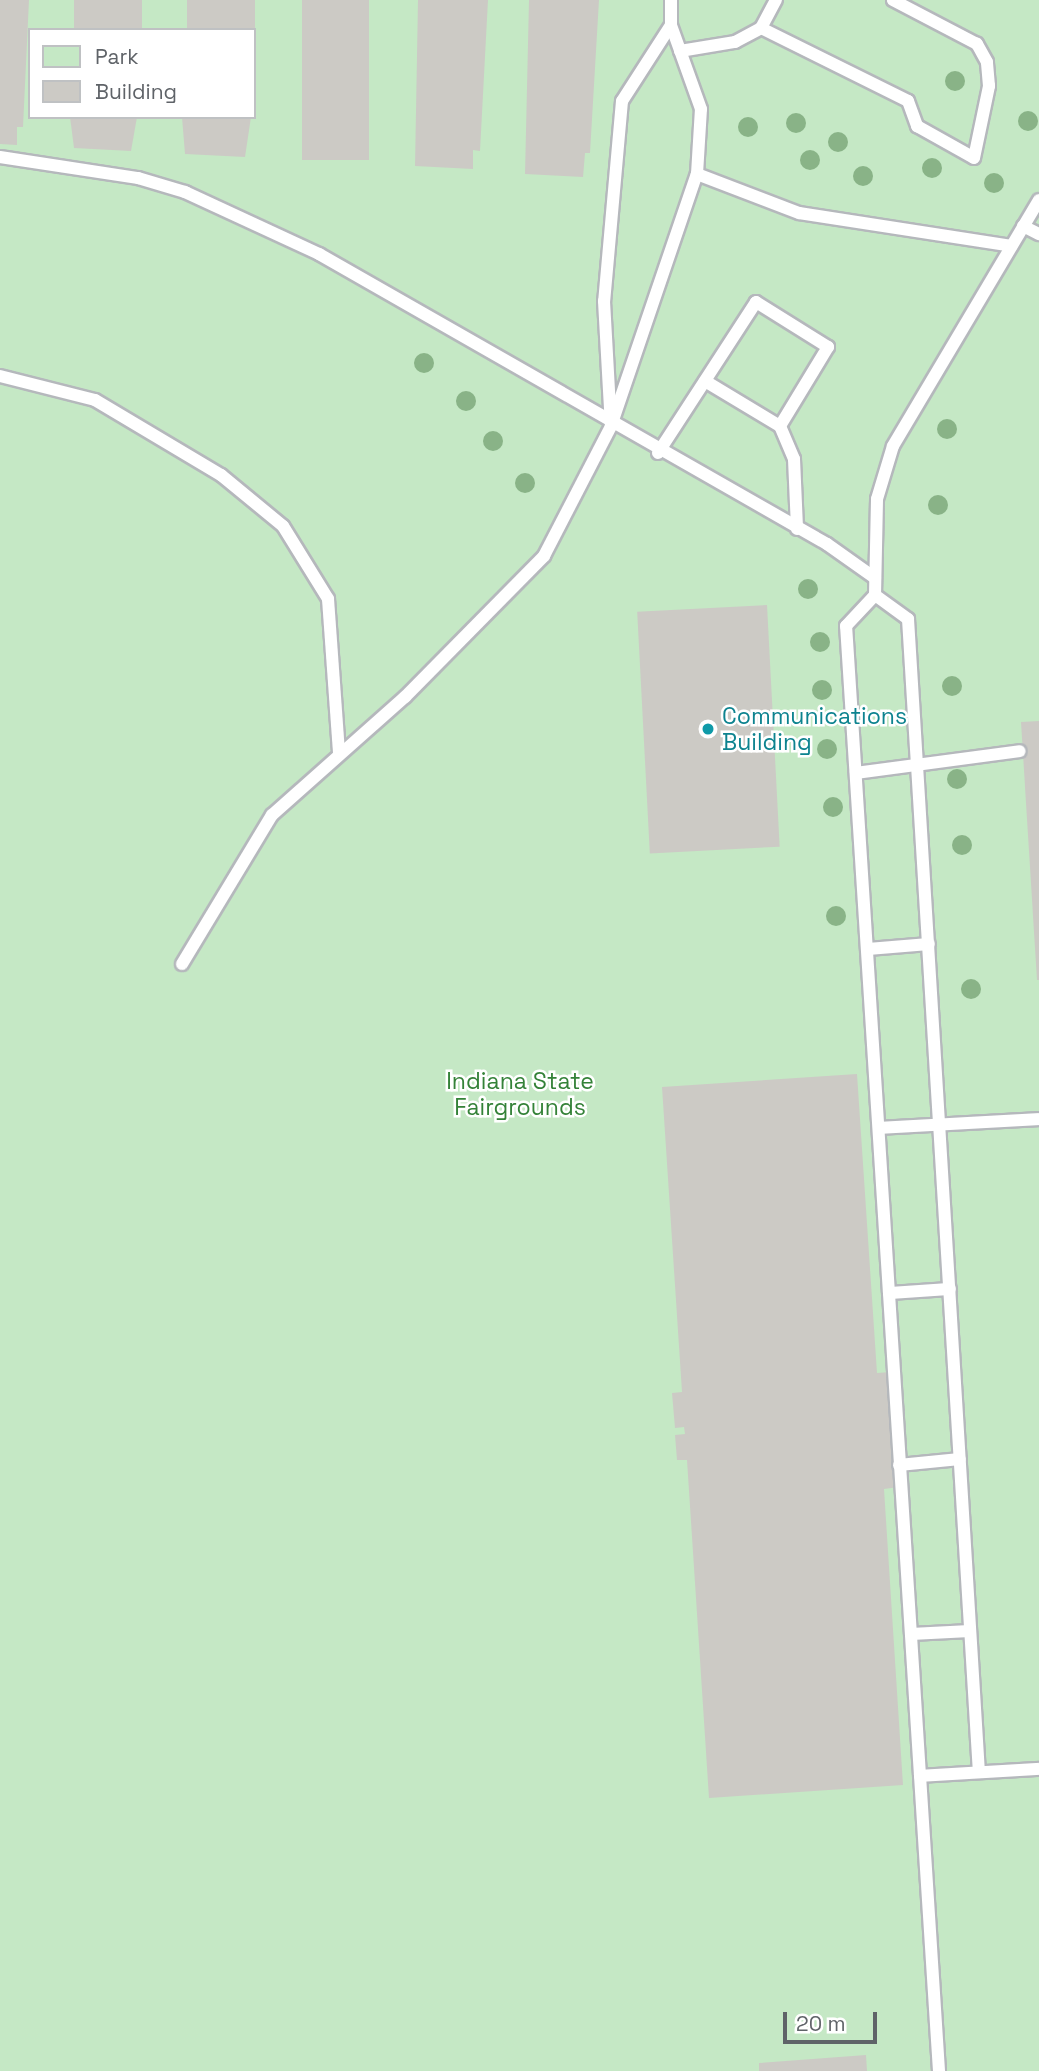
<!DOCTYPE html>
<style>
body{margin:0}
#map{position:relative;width:1039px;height:2071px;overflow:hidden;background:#f1efe8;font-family:"Space Grotesk",sans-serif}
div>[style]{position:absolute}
.green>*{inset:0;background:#c5e8c5}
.building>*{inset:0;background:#cccac5;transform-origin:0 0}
.roads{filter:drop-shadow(2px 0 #b5b8bc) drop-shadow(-2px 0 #b5b8bc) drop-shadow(0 2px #b5b8bc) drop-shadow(0 -2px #b5b8bc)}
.lane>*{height:12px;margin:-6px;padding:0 6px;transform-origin:6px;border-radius:6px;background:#fff}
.trees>*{width:20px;height:20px;margin:-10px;border-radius:50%;background:#89b387}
.dots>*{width:19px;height:19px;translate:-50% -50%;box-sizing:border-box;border:4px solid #fff;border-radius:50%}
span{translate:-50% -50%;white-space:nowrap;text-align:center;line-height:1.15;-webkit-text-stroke:5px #fff;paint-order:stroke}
.culture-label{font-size:23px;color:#0d838f}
.left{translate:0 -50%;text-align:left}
.park-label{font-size:23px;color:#348238}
.legend{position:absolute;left:28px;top:28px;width:228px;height:91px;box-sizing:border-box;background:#fff;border:2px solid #bfc1c3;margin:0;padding:9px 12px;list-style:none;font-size:21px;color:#5f6368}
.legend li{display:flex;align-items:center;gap:14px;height:35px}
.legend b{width:35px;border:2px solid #bfc1c3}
.scale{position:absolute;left:783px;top:2012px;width:94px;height:32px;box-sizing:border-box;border:4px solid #5f6368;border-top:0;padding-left:9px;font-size:21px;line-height:24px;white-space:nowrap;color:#5f6368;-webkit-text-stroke:5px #fff;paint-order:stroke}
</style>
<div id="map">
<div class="green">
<div style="clip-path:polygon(evenodd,0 0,1039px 0,1039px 2071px,0 2071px,0 0,30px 30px,254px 30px,254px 117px,30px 117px,30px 30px)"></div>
</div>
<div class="building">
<div style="clip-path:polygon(0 0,29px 0,23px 127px,17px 127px,17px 145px,0 144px)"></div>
<div style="left:74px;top:0;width:68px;height:30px"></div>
<div style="left:187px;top:0;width:68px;height:30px"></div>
<div style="left:302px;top:0;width:67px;height:160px"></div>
<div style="clip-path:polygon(418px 0,488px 0,480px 151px,473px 150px,473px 169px,415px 166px)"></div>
<div style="clip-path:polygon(529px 0,599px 0,590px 153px,585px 153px,583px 177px,525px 174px)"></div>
<div style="clip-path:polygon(70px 117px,137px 117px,131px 151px,74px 148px)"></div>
<div style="clip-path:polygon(182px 117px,251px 117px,245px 157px,185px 154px)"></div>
<div style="left:767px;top:605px;width:242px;height:130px;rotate:87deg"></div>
<div style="clip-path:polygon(1039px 721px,1039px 980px,1037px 980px,1021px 722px)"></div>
<div style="clip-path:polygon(857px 1074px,877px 1373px,891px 1372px,899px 1487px,884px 1489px,903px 1785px,709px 1798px,687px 1460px,677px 1460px,675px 1435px,685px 1434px,684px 1427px,675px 1428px,672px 1393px,682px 1392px,662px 1087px)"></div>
<div style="clip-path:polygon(866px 2055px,867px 2071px,759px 2071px,759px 2063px)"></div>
</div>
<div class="roads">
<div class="lane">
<div style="left:671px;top:25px;width:90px;rotate:122.8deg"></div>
<div style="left:622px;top:101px;width:201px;rotate:95.1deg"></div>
<div style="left:604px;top:301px;width:125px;rotate:86.8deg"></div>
<div style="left:611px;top:426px;width:266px;rotate:-71.2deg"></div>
<div style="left:697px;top:174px;width:65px;rotate:-86.5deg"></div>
<div style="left:701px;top:109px;width:89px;rotate:-109.7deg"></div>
<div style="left:671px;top:25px;width:25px;rotate:-90deg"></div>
<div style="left:761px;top:28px;width:164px;rotate:26.4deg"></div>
<div style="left:908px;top:101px;width:27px;rotate:70deg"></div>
<div style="left:917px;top:126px;width:65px;rotate:29.3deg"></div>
<div style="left:974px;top:158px;width:74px;rotate:-78.2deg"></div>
<div style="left:989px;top:86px;width:24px;rotate:-95deg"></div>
<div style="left:987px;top:62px;width:21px;rotate:-119deg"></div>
<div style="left:977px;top:44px;width:95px;rotate:-152.4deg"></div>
<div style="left:680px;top:51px;width:56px;rotate:-9.3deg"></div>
<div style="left:735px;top:42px;width:30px;rotate:-28deg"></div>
<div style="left:761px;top:28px;width:32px;rotate:-62deg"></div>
<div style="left:0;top:157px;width:140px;rotate:8.7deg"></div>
<div style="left:138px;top:178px;width:49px;rotate:16.6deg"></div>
<div style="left:185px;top:192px;width:148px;rotate:24.8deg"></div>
<div style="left:319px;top:254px;width:585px;rotate:29.72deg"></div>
<div style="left:827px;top:544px;width:59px;rotate:35.3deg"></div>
<div style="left:697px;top:174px;width:109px;rotate:20.9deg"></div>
<div style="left:799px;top:213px;width:215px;rotate:8.8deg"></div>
<div style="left:1023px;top:226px;width:18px;rotate:27deg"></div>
<div style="left:0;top:376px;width:98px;rotate:14.2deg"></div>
<div style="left:95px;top:400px;width:147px;rotate:30.8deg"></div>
<div style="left:221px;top:475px;width:80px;rotate:39.4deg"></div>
<div style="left:283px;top:526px;width:86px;rotate:58.3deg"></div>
<div style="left:328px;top:599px;width:154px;rotate:85.9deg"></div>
<div style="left:705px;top:381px;width:87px;rotate:31deg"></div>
<div style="left:658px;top:453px;width:180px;rotate:-57deg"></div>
<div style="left:756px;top:302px;width:85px;rotate:32deg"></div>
<div style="left:828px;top:347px;width:92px;rotate:121.3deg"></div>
<div style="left:780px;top:426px;width:36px;rotate:67deg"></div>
<div style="left:794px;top:459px;width:70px;rotate:87.5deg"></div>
<div style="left:875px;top:595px;width:41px;rotate:36deg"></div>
<div style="left:908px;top:619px;width:1155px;rotate:86.48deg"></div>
<div style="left:856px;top:773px;width:165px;rotate:-7.6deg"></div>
<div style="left:868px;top:949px;width:61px;rotate:-4.7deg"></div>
<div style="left:182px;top:964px;width:174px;rotate:-58.9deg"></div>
<div style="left:272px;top:815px;width:178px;rotate:-41.6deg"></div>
<div style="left:405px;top:697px;width:198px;rotate:-45.4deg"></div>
<div style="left:544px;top:556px;width:146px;rotate:-62.7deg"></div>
<div style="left:879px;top:1128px;width:160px;rotate:-3.2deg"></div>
<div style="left:889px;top:1293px;width:61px;rotate:-3.8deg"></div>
<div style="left:899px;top:1465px;width:61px;rotate:-5.6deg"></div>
<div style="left:911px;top:1634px;width:59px;rotate:-2.9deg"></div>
<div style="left:920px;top:1776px;width:119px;rotate:-3.4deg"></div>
<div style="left:939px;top:2071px;width:1448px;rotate:-93.68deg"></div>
<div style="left:846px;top:626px;width:42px;rotate:-46.9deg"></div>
<div style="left:875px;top:595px;width:96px;rotate:-88.8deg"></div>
<div style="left:877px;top:499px;width:55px;rotate:-73.2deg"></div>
<div style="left:893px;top:446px;width:286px;rotate:-59.3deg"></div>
</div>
</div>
<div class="trees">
<div style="left:955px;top:81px"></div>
<div style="left:1028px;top:121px"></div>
<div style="left:796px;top:123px"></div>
<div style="left:748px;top:127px"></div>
<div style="left:838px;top:142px"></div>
<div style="left:810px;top:160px"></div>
<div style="left:932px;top:168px"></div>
<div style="left:863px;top:176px"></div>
<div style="left:994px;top:183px"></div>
<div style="left:424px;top:363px"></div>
<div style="left:466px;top:401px"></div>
<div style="left:947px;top:429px"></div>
<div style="left:493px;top:441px"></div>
<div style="left:525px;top:483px"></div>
<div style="left:938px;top:505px"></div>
<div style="left:808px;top:589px"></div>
<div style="left:820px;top:642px"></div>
<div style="left:952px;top:686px"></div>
<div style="left:822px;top:690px"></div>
<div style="left:827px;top:749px"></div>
<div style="left:957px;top:779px"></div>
<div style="left:833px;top:807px"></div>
<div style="left:962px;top:845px"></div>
<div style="left:836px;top:916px"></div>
<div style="left:971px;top:989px"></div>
</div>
<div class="dots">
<div style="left:708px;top:729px;background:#0f9aa8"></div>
</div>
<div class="culture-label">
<span class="left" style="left:722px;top:729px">Communications<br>Building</span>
</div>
<div class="park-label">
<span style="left:520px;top:1094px">Indiana State<br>Fairgrounds</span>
</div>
<ul class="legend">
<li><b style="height:19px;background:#c5e8c5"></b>Park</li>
<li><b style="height:19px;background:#cccac5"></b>Building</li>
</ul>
<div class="scale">20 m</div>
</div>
